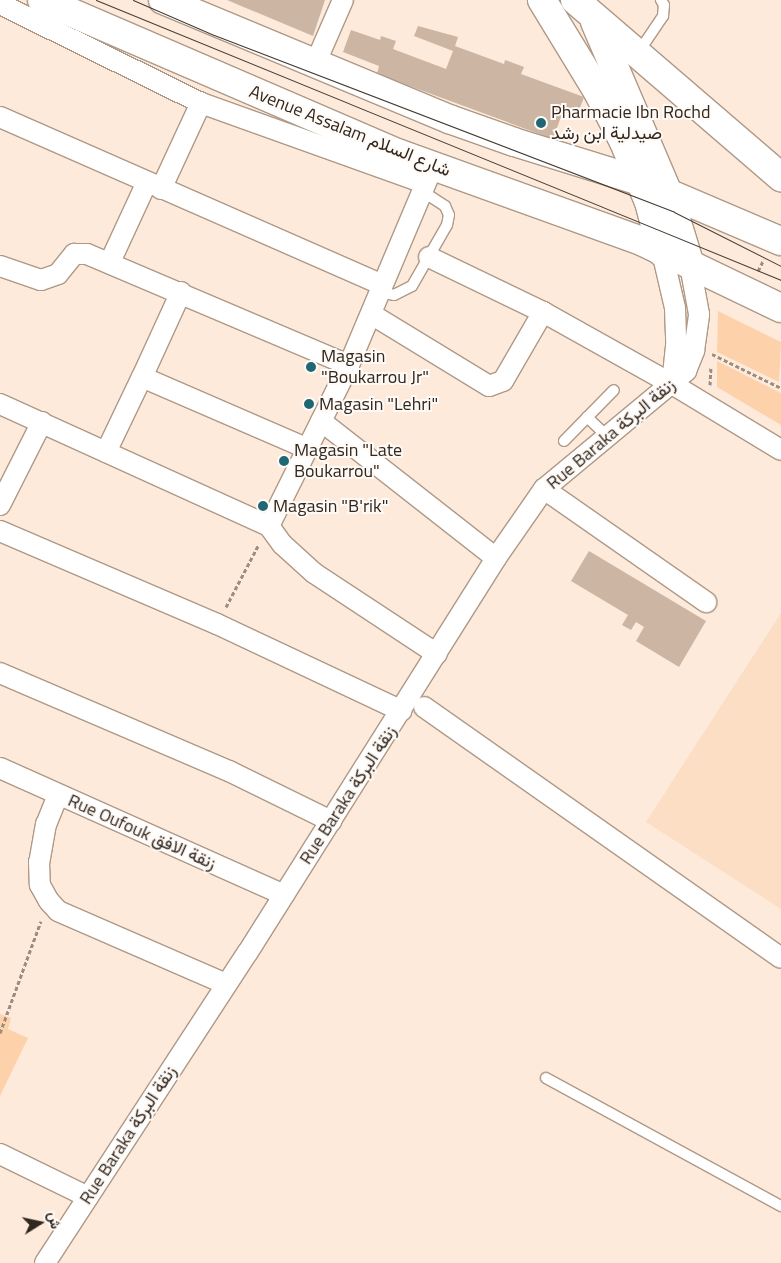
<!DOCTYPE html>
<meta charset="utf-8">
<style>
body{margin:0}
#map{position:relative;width:781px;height:1263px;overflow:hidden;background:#fdeada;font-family:"Titillium Web",Vazirmatn,sans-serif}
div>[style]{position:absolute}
.built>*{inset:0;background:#fcdec5}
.green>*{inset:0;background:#fdd2ab}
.building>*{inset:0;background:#ccb5a2}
.path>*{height:3px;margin-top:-1.5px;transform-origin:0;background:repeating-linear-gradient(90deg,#9b8c80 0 4px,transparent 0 6.5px)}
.roads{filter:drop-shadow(1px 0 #af9986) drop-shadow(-1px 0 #af9986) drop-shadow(0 1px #af9986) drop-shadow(0 -1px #af9986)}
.lane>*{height:10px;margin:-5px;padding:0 5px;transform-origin:5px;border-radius:5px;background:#fff}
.street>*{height:20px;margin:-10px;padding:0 10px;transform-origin:10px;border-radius:10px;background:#fff}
.secondary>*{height:28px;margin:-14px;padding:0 14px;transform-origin:14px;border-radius:14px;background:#fff}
.tram>*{height:1px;margin:-0.5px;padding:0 0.5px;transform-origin:0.5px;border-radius:0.5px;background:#453b32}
.dots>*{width:14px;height:14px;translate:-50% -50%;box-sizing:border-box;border:2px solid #fffaf6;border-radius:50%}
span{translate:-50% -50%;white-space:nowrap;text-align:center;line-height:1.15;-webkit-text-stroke:4px #fffaf6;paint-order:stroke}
.poi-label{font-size:18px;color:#30271f}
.left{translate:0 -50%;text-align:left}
.street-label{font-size:18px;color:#30271f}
.north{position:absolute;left:15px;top:1198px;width:50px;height:50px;-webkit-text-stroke:4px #fffaf6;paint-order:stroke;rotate:80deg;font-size:14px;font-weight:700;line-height:20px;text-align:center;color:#30271f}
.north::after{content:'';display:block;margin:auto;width:18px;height:22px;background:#30271f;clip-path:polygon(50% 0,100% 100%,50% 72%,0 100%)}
</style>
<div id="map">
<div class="built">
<div style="clip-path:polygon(781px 613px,781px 909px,646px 822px)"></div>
</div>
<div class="green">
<div style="clip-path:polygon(718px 311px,781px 342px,779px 382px,717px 352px)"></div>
<div style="clip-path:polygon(717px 361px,781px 393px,781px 425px,717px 387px)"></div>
<div style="clip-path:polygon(0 1014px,11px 1018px,8px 1029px,28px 1038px,0 1096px)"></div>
</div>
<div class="building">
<div style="clip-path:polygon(227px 0,325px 0,313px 36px)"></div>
<div style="clip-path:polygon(418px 26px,458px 37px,455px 46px,504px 64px,505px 60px,524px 67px,521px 74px,584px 97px,577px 116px,563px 111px,553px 139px,377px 74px,379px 66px,343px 52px,351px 30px,380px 40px,381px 36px,396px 41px,393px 49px,446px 69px,453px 51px,414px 36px)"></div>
<div style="clip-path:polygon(589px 551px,706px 621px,679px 667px,636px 641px,644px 627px,636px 622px,631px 630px,622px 625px,628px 615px,571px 581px)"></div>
</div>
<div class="path">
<div style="left:758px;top:271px;width:13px;rotate:-63deg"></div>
<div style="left:712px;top:354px;width:77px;rotate:26.2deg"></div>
<div style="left:710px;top:385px;width:19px;rotate:-87deg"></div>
<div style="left:226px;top:607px;width:71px;rotate:-62.4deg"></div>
<div style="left:0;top:1033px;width:119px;rotate:-69.9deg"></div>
</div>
<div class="roads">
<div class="lane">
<div style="left:638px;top:53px;width:45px;rotate:-56deg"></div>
<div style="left:663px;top:16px;width:11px;rotate:-85deg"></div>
<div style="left:664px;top:5px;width:6px;rotate:-121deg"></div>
<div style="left:379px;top:292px;width:15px;rotate:11deg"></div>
<div style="left:394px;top:295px;width:20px;rotate:-27deg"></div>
<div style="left:412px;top:286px;width:70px;rotate:-60.2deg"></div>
<div style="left:447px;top:225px;width:10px;rotate:-79deg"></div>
<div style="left:449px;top:215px;width:10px;rotate:-114deg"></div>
<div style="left:445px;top:206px;width:27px;rotate:-147deg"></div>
<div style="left:587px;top:417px;width:28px;rotate:44deg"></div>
<div style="left:564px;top:441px;width:71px;rotate:-45.6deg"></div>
<div style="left:546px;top:1078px;width:268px;rotate:28.6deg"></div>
</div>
<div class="street">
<div style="left:0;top:4px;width:224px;rotate:26.2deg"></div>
<div style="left:201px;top:103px;width:238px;rotate:19.7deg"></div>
<div style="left:315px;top:64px;width:70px;rotate:-66.4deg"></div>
<div style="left:0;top:117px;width:417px;rotate:23.7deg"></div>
<div style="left:161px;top:189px;width:95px;rotate:-65.1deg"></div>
<div style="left:662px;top:252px;width:57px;rotate:76.9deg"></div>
<div style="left:675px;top:308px;width:38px;rotate:88deg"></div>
<div style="left:676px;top:346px;width:38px;rotate:96deg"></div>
<div style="left:429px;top:257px;width:127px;rotate:25.8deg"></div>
<div style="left:543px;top:312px;width:148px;rotate:29.2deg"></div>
<div style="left:672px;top:384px;width:127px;rotate:31.2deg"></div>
<div style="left:110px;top:262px;width:88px;rotate:-65.2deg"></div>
<div style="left:0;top:266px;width:43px;rotate:18.9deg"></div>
<div style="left:41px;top:280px;width:18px;rotate:-19deg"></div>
<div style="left:58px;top:274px;width:26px;rotate:-51deg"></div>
<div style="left:74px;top:254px;width:13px"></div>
<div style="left:87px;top:254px;width:285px;rotate:23deg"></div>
<div style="left:181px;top:292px;width:94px;rotate:114.6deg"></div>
<div style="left:142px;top:377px;width:179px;rotate:23.4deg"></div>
<div style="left:371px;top:314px;width:138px;rotate:31.4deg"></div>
<div style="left:489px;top:386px;width:15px;rotate:-20deg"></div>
<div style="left:503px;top:381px;width:80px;rotate:-59.9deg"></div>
<div style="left:0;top:404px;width:295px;rotate:24.4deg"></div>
<div style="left:269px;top:526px;width:22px;rotate:54deg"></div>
<div style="left:282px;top:544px;width:43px;rotate:42.2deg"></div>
<div style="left:314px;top:573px;width:147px;rotate:33.4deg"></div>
<div style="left:321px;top:421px;width:222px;rotate:38.1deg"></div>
<div style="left:106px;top:452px;width:83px;rotate:-64.4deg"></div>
<div style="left:544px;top:489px;width:198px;rotate:34.9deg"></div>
<div style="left:0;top:505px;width:93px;rotate:-63.2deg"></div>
<div style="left:269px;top:526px;width:180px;rotate:-63.6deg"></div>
<div style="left:349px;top:365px;width:211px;rotate:-67.1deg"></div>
<div style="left:0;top:531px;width:236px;rotate:23.2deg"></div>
<div style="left:217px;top:624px;width:204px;rotate:25.2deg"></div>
<div style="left:0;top:673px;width:249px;rotate:23.2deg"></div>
<div style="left:229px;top:771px;width:114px;rotate:26.1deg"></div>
<div style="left:424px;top:707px;width:436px;rotate:35.1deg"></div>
<div style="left:0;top:768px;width:311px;rotate:24.1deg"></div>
<div style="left:58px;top:795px;width:31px;rotate:112deg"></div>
<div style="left:46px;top:824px;width:39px;rotate:100deg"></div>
<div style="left:39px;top:862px;width:23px;rotate:88deg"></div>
<div style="left:40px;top:885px;width:18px;rotate:61deg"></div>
<div style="left:49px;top:901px;width:13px;rotate:48deg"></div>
<div style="left:58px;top:911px;width:183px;rotate:23.5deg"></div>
<div style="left:0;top:1154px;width:98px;rotate:26deg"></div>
<div style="left:45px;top:1263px;width:371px;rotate:-56.9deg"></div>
<div style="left:248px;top:952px;width:466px;rotate:-57.8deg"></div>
<div style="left:496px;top:558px;width:84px;rotate:-55.2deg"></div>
<div style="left:544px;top:489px;width:185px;rotate:-39.7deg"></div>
<div style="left:686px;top:371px;width:22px;rotate:-68deg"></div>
<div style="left:694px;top:351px;width:37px;rotate:-82deg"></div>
<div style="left:699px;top:314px;width:50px;rotate:-100.4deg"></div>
</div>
<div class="secondary">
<div style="left:42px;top:0;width:390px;rotate:23.3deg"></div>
<div style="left:400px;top:154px;width:256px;rotate:19.8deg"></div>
<div style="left:641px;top:241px;width:155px;rotate:25.6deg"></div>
<div style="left:163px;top:0;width:310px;rotate:22.6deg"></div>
<div style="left:449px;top:119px;width:69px;rotate:19.5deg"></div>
<div style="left:514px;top:142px;width:132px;rotate:17.2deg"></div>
<div style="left:640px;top:181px;width:153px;rotate:23.1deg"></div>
<div style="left:542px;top:0;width:105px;rotate:58.6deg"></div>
<div style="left:597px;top:90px;width:59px;rotate:62.6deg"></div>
<div style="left:624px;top:142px;width:65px;rotate:67.4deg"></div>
<div style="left:649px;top:202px;width:52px;rotate:75.4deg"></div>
<div style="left:575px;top:0;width:272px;rotate:40.7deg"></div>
<div style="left:595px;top:22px;width:186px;rotate:66.9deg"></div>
<div style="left:668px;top:193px;width:75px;rotate:73deg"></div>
</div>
</div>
<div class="tram">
<div style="left:96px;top:0;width:740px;rotate:22.23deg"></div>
<div style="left:133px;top:0;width:88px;rotate:23.4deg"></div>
<div style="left:214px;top:35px;width:493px;rotate:21deg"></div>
<div style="left:674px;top:212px;width:120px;rotate:26.8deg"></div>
</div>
<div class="dots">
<div style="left:541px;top:123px;background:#1f6775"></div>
<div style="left:311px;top:367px;background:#1f6775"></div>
<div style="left:309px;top:404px;background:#1f6775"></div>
<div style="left:284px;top:461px;background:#1f6775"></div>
<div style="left:263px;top:506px;background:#1f6775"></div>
</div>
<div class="poi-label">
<span class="left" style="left:551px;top:123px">Pharmacie Ibn Rochd<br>صيدلية ابن رشد</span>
<span class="left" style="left:321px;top:367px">Magasin<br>"Boukarrou Jr"</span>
<span class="left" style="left:319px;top:404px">Magasin "Lehri"</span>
<span class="left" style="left:294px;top:461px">Magasin "Late<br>Boukarrou"</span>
<span class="left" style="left:273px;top:506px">Magasin "B'rik"</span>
</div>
<div class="street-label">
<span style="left:350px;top:131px;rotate:22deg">Avenue Assalam شارع السلام</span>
<span style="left:611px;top:434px;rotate:-40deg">Rue Baraka زنقة البركة</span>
<span style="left:348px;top:795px;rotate:-57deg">Rue Baraka زنقة البركة</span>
<span style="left:142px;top:832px;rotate:24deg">Rue Oufouk زنقة الافق</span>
<span style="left:128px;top:1135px;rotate:-57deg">Rue Baraka زنقة البركة</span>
</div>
<div class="north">ش</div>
</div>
